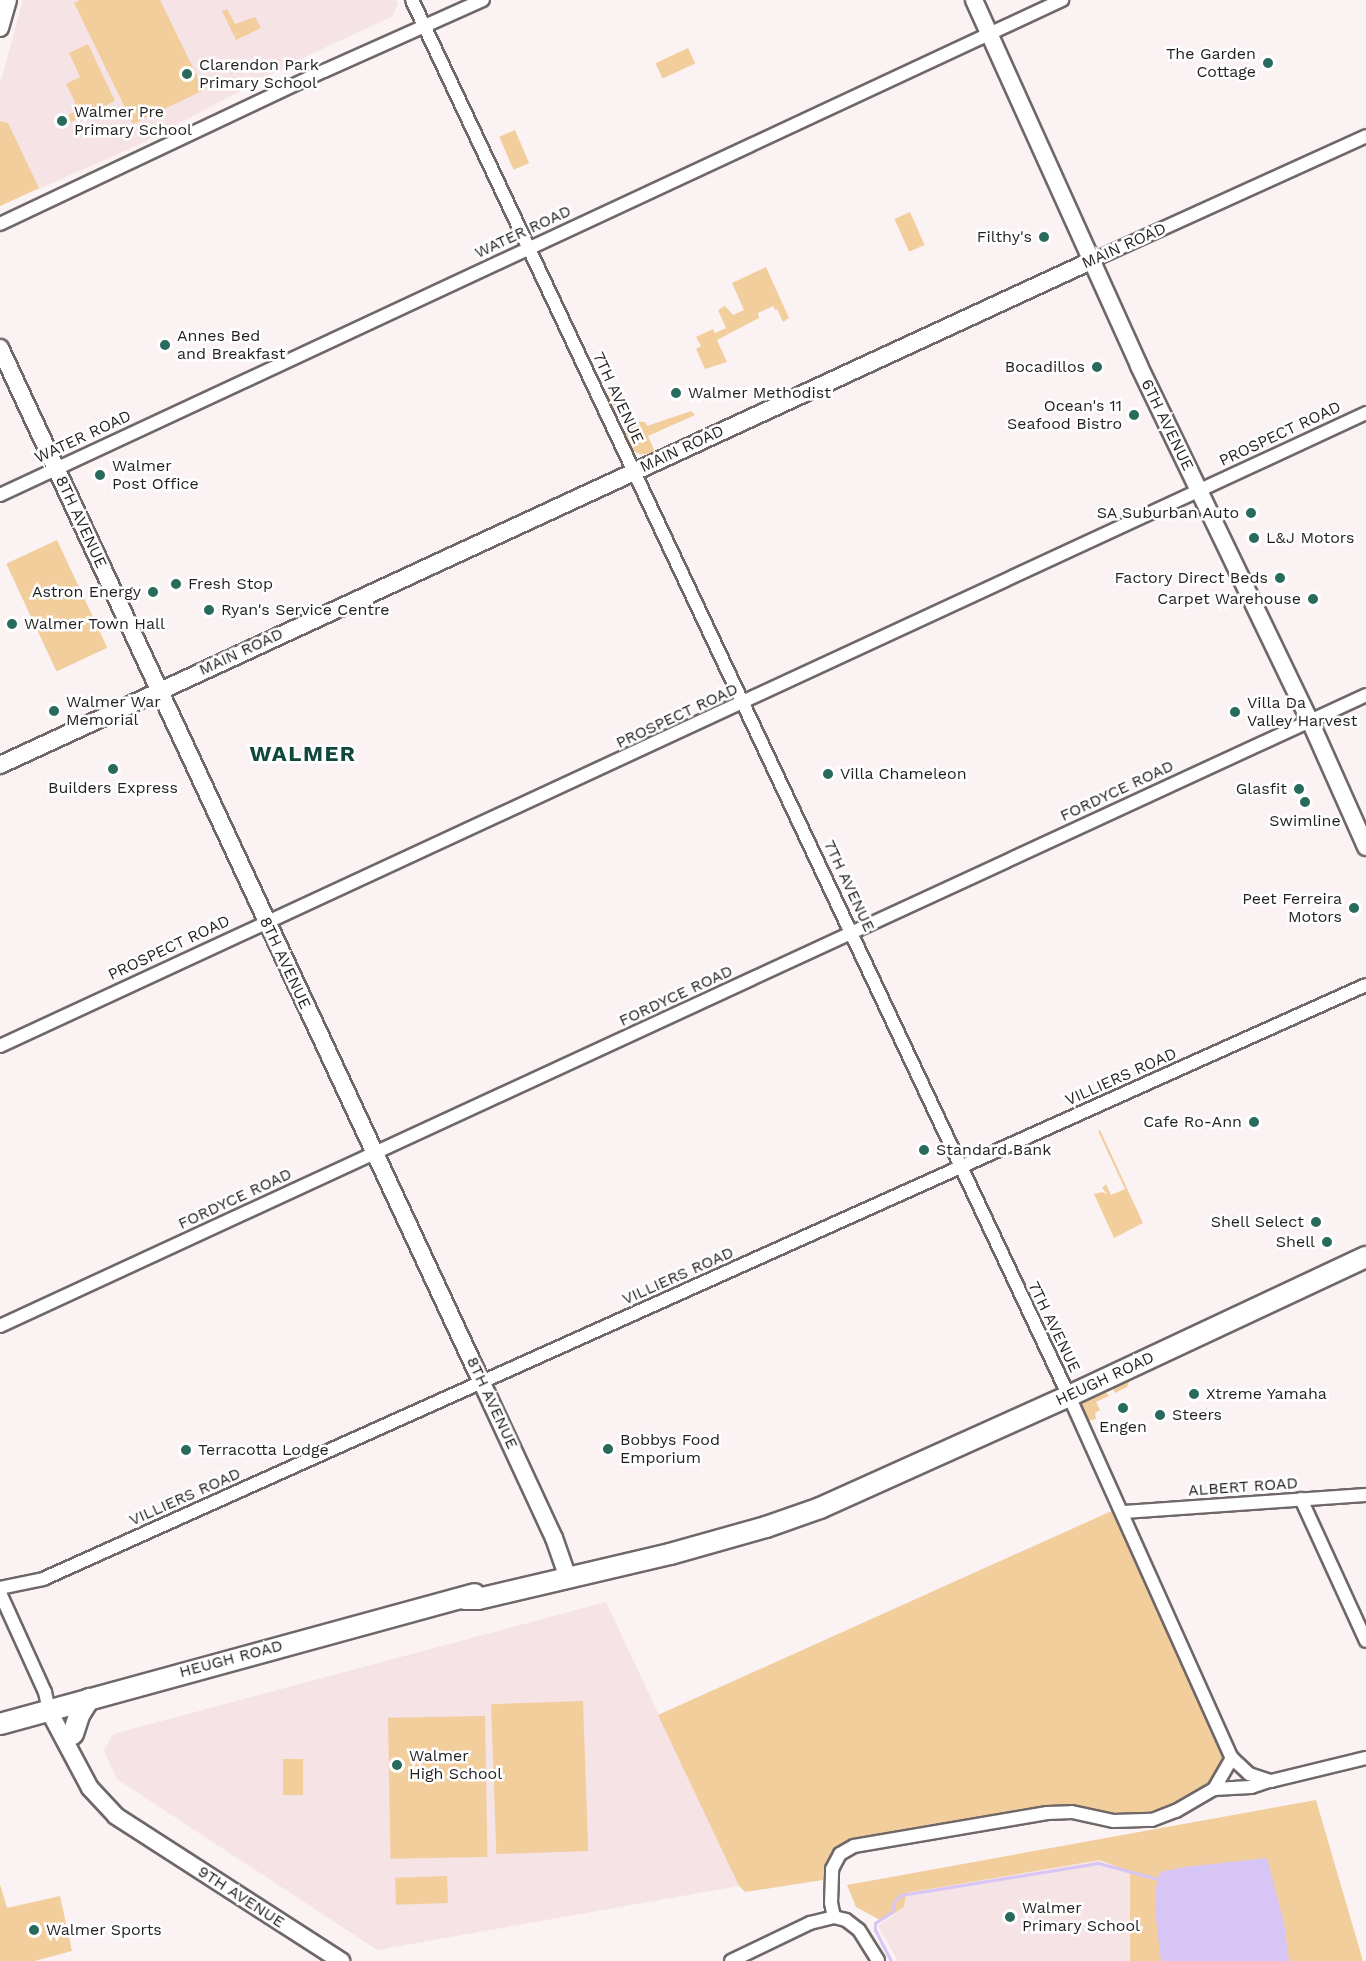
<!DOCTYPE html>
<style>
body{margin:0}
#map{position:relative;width:1366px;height:1961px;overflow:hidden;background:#fbf2f3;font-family:"Work Sans",sans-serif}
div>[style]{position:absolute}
.built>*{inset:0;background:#f6e3e6}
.green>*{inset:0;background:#f2ce9d;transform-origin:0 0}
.water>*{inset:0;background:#d7c5f6}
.stream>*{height:3px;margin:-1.5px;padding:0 1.5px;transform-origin:1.5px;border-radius:1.5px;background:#d7c5f6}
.roads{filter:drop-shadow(2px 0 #6f6768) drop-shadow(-2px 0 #6f6768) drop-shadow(0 2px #6f6768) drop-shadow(0 -2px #6f6768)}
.street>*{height:12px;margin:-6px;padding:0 6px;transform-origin:6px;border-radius:6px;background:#fff}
.secondary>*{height:16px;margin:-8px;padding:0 8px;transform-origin:8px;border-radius:8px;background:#fff}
.primary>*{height:20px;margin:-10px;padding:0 10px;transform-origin:10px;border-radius:10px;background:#fff}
.dots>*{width:16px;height:16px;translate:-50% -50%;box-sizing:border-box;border:3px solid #fff;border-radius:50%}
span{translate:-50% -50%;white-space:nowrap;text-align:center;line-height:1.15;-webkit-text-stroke:5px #fff;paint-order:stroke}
.poi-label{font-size:16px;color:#221f1f}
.right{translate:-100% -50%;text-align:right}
.left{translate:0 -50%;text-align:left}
.street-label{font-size:16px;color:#221f1f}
.district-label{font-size:22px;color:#11483c;font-weight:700;letter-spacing:1.5px}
</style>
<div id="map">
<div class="built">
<div style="clip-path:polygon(23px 0,396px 0,398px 3px,393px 16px,303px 58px,136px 146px,0 206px,0 84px)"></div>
<div style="clip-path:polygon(606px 1602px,739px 1886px,377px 1950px,117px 1779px,104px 1751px,113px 1734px)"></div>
<div style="clip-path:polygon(1100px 1860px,1130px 1872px,1130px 1961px,898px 1961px,878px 1926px,904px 1907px,905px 1893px)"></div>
</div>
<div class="green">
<div style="clip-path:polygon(80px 0,160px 0,204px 90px,133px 124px,74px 3px)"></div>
<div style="clip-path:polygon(227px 9px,235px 24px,255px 17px,261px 28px,236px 40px,222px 11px)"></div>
<div style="clip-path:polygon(88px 44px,115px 101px,71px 122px,68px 115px,73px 112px,75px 102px,66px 84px,80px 77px,69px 53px)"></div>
<div style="left:688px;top:48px;width:17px;height:36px;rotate:65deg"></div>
<div style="clip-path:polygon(0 121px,8px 123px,39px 188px,0 206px)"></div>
<div style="left:515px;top:130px;width:36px;height:17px;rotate:67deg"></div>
<div style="left:910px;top:212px;width:36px;height:17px;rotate:66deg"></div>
<div style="clip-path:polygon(766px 267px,789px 318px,783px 322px,777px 309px,775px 310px,773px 306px,758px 313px,759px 318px,717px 340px,727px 362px,705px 369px,696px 349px,701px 346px,696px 337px,713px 329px,715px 333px,726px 328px,718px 310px,725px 306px,733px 315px,744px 310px,732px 283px)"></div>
<div style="clip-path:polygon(613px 392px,621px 394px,628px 421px,645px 422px,647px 426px,691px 411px,695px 415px,648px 436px,656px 454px,640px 454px,635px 452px,625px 439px,625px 427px,607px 396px)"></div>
<div style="left:57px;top:540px;width:119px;height:56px;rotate:65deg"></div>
<div style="clip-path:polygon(1100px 1130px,1143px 1223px,1114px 1238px,1094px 1194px,1102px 1192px,1107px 1194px,1102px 1188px,1106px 1184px,1111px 1195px,1125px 1189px,1098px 1131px)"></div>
<div style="clip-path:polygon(1131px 1377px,1127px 1387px,1115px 1393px,1113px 1389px,1105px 1391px,1109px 1396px,1096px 1402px,1100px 1410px,1095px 1413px,1096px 1419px,1087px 1421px,1081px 1407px,1082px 1400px)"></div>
<div style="clip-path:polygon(1116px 1509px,1223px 1748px,1224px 1764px,1218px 1778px,1200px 1792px,1170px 1806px,1146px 1812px,1122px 1814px,1062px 1804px,883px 1833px,844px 1842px,831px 1857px,823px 1880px,745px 1892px,739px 1886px,658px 1715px)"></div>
<div style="left:583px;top:1701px;width:150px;height:92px;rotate:88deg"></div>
<div style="left:485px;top:1716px;width:141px;height:97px;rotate:89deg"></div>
<div style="left:283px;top:1759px;width:20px;height:36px"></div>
<div style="clip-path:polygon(1316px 1800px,1363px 1961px,1130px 1961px,1130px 1872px,1100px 1860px,906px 1893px,904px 1907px,882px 1921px,856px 1907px,847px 1885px)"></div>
<div style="left:447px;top:1876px;width:27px;height:52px;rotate:88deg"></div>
<div style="clip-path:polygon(0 1884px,7px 1908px,60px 1896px,72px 1951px,35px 1961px,0 1961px)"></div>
</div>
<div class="water">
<div style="clip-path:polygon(1267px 1858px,1284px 1923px,1289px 1961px,1161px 1961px,1155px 1911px,1156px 1887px,1160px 1872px,1184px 1867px)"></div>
</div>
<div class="stream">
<div style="left:891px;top:1961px;width:35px;rotate:-117deg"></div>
<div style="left:875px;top:1930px;width:7px;rotate:-90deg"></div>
<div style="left:875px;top:1923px;width:20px;rotate:-33deg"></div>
<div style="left:892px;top:1912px;width:10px;rotate:-79deg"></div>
<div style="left:894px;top:1902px;width:10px;rotate:-45deg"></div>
<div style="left:901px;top:1895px;width:200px;rotate:-9.2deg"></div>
<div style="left:1098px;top:1863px;width:62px;rotate:14.9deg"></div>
</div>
<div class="roads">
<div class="street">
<div style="left:412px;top:0;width:1543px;rotate:64.8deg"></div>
<div style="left:1069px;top:1396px;width:397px;rotate:65.8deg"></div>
<div style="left:1232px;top:1758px;width:23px;rotate:43deg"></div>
<div style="left:1249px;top:1774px;width:23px;rotate:18deg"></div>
<div style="left:1271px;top:1781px;width:98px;rotate:-13.6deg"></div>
<div style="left:0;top:224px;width:358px;rotate:-25.3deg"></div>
<div style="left:324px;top:71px;width:174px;rotate:-24.1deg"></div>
<div style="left:1091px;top:261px;width:302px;rotate:-24.4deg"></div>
<div style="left:0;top:495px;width:1172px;rotate:-24.99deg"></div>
<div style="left:0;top:1046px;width:1506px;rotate:-24.86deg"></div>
<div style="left:0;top:1326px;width:1505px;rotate:-24.79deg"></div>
<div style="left:1301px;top:1499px;width:156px;rotate:65.4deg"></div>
<div style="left:1123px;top:1512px;width:244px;rotate:-4deg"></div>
<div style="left:0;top:1588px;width:44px;rotate:-11.8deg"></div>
<div style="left:43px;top:1579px;width:1450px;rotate:-24.18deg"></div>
<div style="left:0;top:1593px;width:109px;rotate:65.6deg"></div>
<div style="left:45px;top:1692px;width:19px;rotate:78deg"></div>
<div style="left:1214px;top:1789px;width:37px;rotate:-3deg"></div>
<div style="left:1251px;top:1787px;width:19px;rotate:-18deg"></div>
<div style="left:834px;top:1917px;width:14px;rotate:-102deg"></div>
<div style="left:831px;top:1903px;width:34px;rotate:-88deg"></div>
<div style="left:832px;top:1869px;width:17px;rotate:-62deg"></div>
<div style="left:840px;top:1854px;width:16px;rotate:-30deg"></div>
<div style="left:854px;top:1846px;width:196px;rotate:-9.7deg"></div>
<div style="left:1047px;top:1813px;width:25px;rotate:-2deg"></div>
<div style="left:1072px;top:1812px;width:43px;rotate:12.1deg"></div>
<div style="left:1114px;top:1821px;width:38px;rotate:-2deg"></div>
<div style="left:1152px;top:1820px;width:26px;rotate:-21deg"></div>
<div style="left:1176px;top:1811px;width:44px;rotate:-30.1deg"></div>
<div style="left:1214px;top:1789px;width:36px;rotate:-60deg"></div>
<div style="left:731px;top:1961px;width:88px;rotate:-25.7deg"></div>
<div style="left:810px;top:1923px;width:25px;rotate:-14deg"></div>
<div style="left:834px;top:1917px;width:12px;rotate:14deg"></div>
<div style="left:846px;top:1920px;width:16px;rotate:38deg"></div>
<div style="left:859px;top:1930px;width:36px;rotate:58deg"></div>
</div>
<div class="secondary">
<div style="left:974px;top:0;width:401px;rotate:65.7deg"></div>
<div style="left:1139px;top:366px;width:394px;rotate:64.3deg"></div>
<div style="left:1310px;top:721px;width:138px;rotate:66deg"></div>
<div style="left:0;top:28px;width:29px;rotate:-74deg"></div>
<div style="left:0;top:348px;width:1142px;rotate:65.03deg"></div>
<div style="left:482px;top:1383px;width:171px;rotate:65.1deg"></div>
<div style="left:554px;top:1538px;width:42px;rotate:70.7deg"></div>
<div style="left:0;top:765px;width:1202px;rotate:-24.8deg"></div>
<div style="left:49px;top:1711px;width:87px;rotate:62deg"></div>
<div style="left:90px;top:1788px;width:38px;rotate:47deg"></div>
<div style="left:116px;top:1816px;width:268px;rotate:32.8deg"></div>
</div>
<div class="primary">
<div style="left:464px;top:1599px;width:14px"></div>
<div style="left:478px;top:1599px;width:197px;rotate:-13.2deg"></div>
<div style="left:670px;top:1554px;width:100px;rotate:-15.7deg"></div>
<div style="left:766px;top:1527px;width:57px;rotate:-19.4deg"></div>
<div style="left:820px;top:1508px;width:273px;rotate:-24.2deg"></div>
<div style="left:1069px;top:1396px;width:328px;rotate:-25.1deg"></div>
<div style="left:0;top:1724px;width:492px;rotate:-15.3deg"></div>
<div style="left:73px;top:1734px;width:20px;rotate:-72deg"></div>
<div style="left:79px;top:1715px;width:19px;rotate:-58deg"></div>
</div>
</div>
<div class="dots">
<div style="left:1268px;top:63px;background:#286a5b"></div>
<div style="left:187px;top:74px;background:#286a5b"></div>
<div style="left:62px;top:121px;background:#286a5b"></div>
<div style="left:1044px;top:237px;background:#286a5b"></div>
<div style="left:165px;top:345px;background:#286a5b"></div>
<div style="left:1097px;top:367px;background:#286a5b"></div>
<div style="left:676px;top:393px;background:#286a5b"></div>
<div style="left:1134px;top:415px;background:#286a5b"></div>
<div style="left:100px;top:475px;background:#286a5b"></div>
<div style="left:1251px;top:513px;background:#286a5b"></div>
<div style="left:1254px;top:538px;background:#286a5b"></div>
<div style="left:1280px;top:578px;background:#286a5b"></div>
<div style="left:176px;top:584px;background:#286a5b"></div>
<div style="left:153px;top:592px;background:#286a5b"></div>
<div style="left:1313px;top:599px;background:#286a5b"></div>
<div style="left:209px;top:610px;background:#286a5b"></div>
<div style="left:12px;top:624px;background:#286a5b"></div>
<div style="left:54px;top:711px;background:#286a5b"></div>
<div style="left:1235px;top:712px;background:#286a5b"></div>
<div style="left:113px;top:769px;background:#286a5b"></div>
<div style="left:828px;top:774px;background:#286a5b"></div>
<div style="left:1299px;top:789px;background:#286a5b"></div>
<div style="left:1305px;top:802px;background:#286a5b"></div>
<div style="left:1354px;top:908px;background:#286a5b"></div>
<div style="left:1254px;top:1122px;background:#286a5b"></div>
<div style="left:924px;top:1150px;background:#286a5b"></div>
<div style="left:1316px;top:1222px;background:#286a5b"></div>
<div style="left:1327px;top:1242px;background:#286a5b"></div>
<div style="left:1194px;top:1394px;background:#286a5b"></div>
<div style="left:1123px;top:1408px;background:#286a5b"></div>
<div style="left:1160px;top:1415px;background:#286a5b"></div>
<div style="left:608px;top:1449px;background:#286a5b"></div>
<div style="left:186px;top:1450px;background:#286a5b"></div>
<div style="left:397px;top:1765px;background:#286a5b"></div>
<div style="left:1010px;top:1917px;background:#286a5b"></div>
<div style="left:34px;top:1930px;background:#286a5b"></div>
</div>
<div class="poi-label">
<span class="right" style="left:1256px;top:63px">The Garden<br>Cottage</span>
<span class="left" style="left:199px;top:74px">Clarendon Park<br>Primary School</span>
<span class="left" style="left:74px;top:121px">Walmer Pre<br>Primary School</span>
<span class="right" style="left:1032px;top:237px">Filthy's</span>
<span class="left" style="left:177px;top:345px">Annes Bed<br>and Breakfast</span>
<span class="right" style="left:1085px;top:367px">Bocadillos</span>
<span class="left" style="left:688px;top:393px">Walmer Methodist</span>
<span class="right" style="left:1122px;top:415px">Ocean's 11<br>Seafood Bistro</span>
<span class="left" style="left:112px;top:475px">Walmer<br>Post Office</span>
<span class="right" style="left:1239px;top:513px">SA Suburban Auto</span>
<span class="left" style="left:1266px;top:538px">L&amp;J Motors</span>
<span class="right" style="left:1268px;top:578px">Factory Direct Beds</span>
<span class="left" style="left:188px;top:584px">Fresh Stop</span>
<span class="right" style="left:141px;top:592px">Astron Energy</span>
<span class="right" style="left:1301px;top:599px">Carpet Warehouse</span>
<span class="left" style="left:221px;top:610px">Ryan's Service Centre</span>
<span class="left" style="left:24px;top:624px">Walmer Town Hall</span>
<span class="left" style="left:66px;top:711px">Walmer War<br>Memorial</span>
<span class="left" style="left:1247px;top:712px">Villa Da<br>Valley Harvest</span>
<span class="left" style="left:840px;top:774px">Villa Chameleon</span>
<span style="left:113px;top:788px">Builders Express</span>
<span class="right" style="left:1287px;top:789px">Glasfit</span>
<span style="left:1305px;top:821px">Swimline</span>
<span class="right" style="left:1342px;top:908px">Peet Ferreira<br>Motors</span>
<span class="right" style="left:1242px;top:1122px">Cafe Ro-Ann</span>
<span class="left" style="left:936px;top:1150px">Standard Bank</span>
<span class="right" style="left:1304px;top:1222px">Shell Select</span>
<span class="right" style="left:1315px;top:1242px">Shell</span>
<span class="left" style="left:1206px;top:1394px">Xtreme Yamaha</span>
<span class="left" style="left:1172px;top:1415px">Steers</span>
<span style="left:1123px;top:1427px">Engen</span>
<span class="left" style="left:620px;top:1449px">Bobbys Food<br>Emporium</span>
<span class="left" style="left:198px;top:1450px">Terracotta Lodge</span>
<span class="left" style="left:409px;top:1765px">Walmer<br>High School</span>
<span class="left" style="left:1022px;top:1917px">Walmer<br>Primary School</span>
<span class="left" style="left:46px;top:1930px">Walmer Sports</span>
</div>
<div class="street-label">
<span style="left:523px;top:232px;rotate:-25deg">WATER ROAD</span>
<span style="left:1124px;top:246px;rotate:-24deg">MAIN ROAD</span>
<span style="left:618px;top:398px;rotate:65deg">7TH AVENUE</span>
<span style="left:1167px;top:425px;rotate:64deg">6TH AVENUE</span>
<span style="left:1280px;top:434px;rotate:-25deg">PROSPECT ROAD</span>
<span style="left:83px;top:437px;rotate:-25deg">WATER ROAD</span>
<span style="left:682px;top:449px;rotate:-25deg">MAIN ROAD</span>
<span style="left:81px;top:522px;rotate:65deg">8TH AVENUE</span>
<span style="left:241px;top:652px;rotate:-25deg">MAIN ROAD</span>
<span style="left:677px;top:716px;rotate:-25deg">PROSPECT ROAD</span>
<span style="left:1117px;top:791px;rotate:-25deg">FORDYCE ROAD</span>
<span style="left:849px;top:886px;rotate:65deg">7TH AVENUE</span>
<span style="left:169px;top:948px;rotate:-25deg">PROSPECT ROAD</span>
<span style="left:285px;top:963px;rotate:65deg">8TH AVENUE</span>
<span style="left:676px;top:996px;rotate:-25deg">FORDYCE ROAD</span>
<span style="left:1121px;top:1077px;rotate:-24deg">VILLIERS ROAD</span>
<span style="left:235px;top:1199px;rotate:-25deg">FORDYCE ROAD</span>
<span style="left:678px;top:1276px;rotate:-24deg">VILLIERS ROAD</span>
<span style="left:1054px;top:1327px;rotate:64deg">7TH AVENUE</span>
<span style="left:1105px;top:1379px;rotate:-25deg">HEUGH ROAD</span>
<span style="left:492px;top:1403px;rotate:65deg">8TH AVENUE</span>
<span style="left:1243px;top:1487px;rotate:-4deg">ALBERT ROAD</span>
<span style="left:185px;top:1497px;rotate:-24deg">VILLIERS ROAD</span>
<span style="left:231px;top:1659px;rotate:-15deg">HEUGH ROAD</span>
<span style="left:241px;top:1897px;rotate:33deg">9TH AVENUE</span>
</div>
<div class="district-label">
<span style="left:303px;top:754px">WALMER</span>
</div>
</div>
